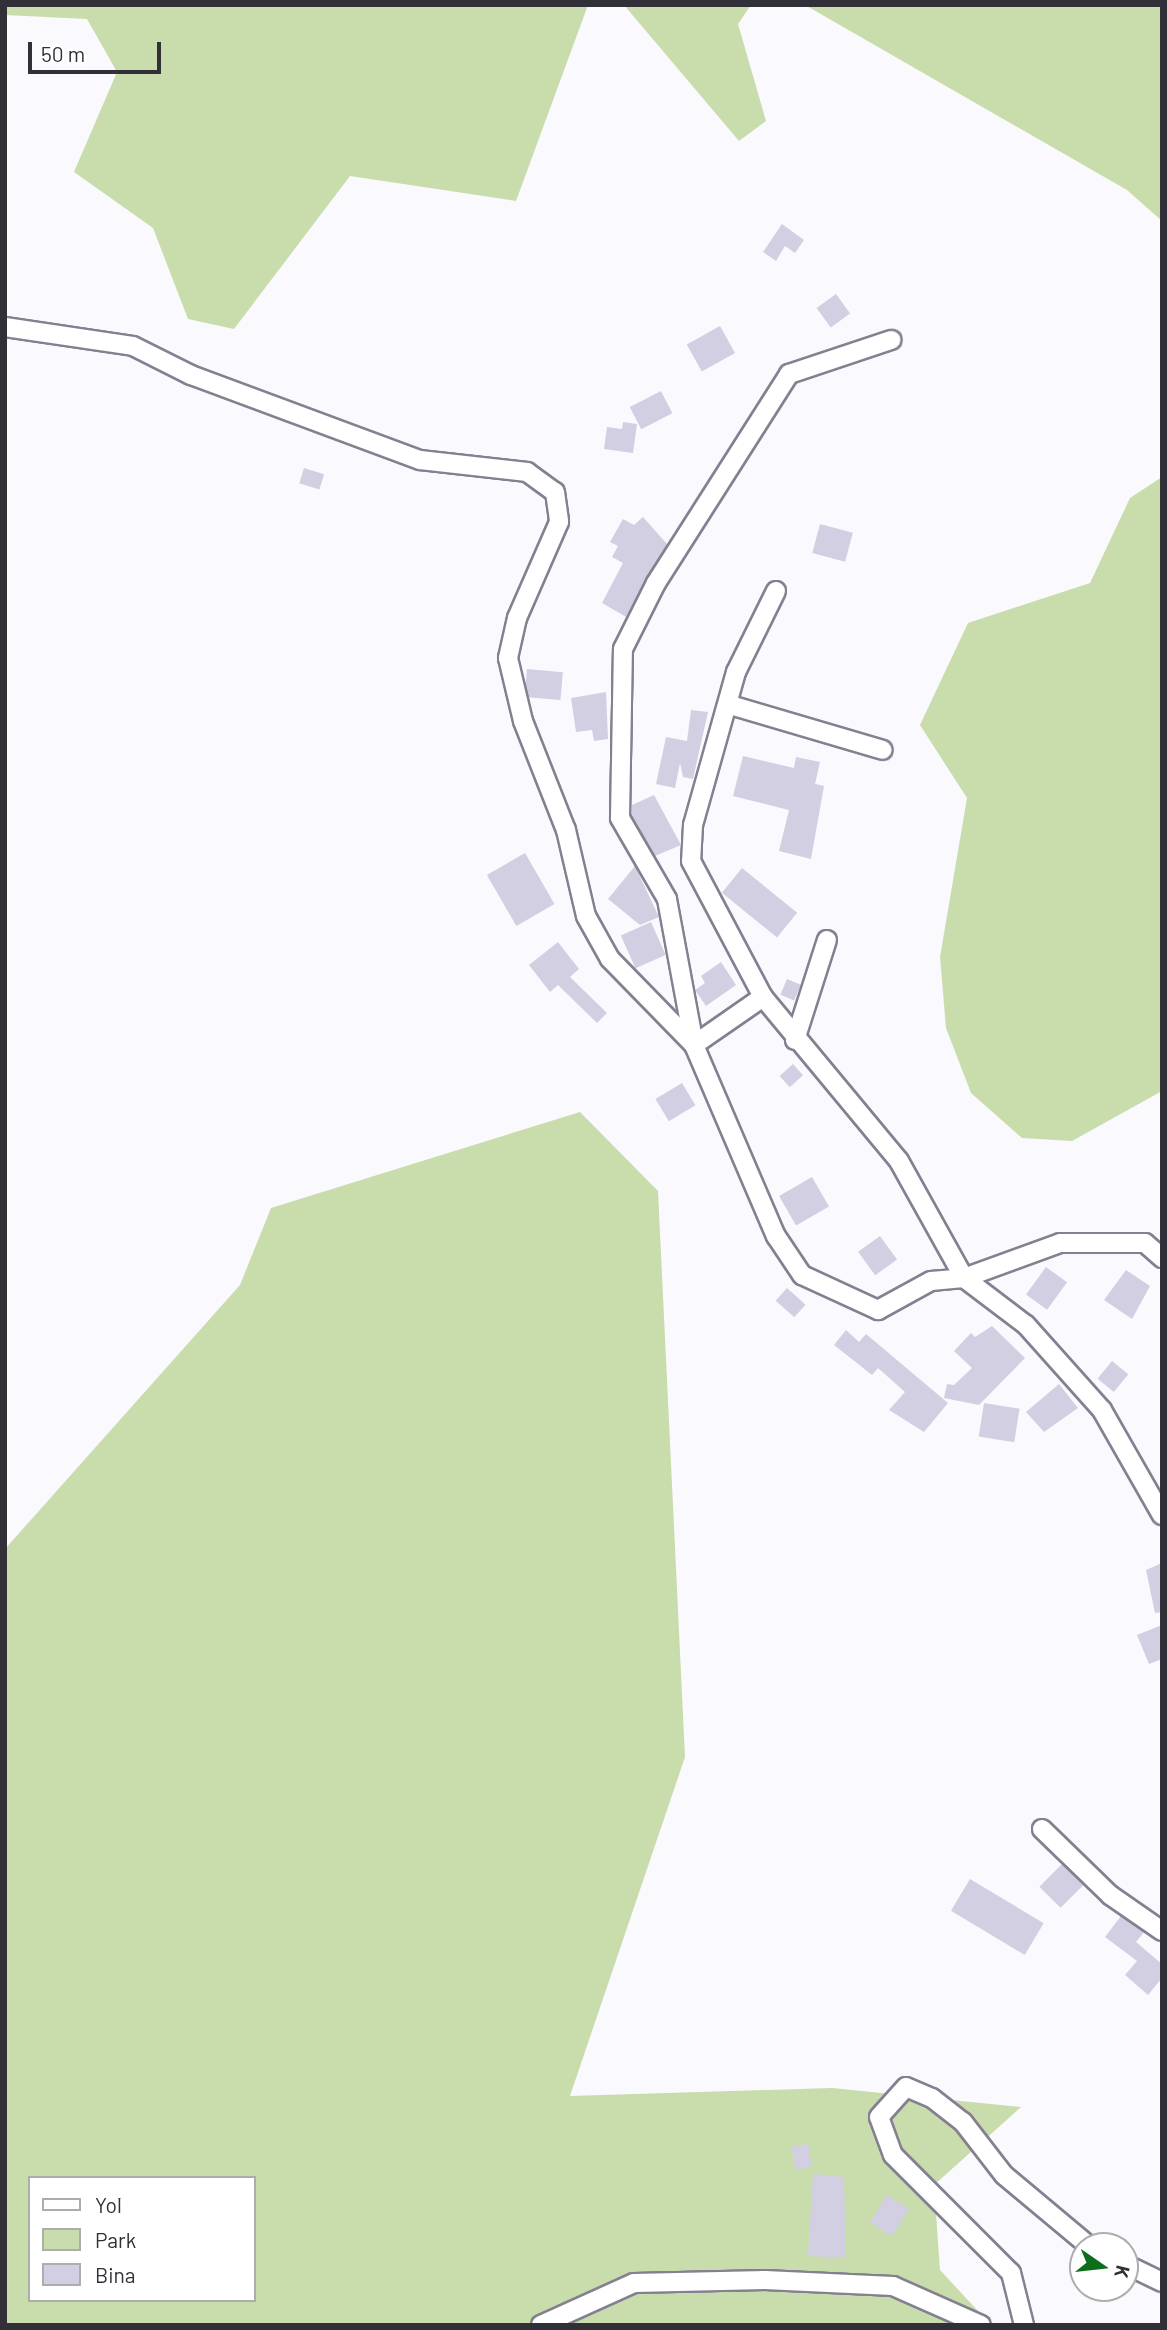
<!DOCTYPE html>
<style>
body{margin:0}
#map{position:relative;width:1167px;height:2330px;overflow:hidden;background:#faf9fd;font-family:Barlow,sans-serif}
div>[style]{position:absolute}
.green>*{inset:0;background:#c9dcac}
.building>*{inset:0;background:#d2cfe2;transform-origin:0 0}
.roads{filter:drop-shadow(2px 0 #838091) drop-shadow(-2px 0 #838091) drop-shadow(0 2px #838091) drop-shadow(0 -2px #838091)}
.minor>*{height:18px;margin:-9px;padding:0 9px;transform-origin:9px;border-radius:9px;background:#fff}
span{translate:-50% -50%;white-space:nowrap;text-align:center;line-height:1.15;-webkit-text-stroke:5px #fff;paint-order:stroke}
.frame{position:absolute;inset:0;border:7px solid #312f37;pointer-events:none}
.legend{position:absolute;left:28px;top:2176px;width:228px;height:126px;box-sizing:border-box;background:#fff;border:2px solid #adacaf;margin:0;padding:9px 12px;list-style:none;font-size:21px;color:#312f37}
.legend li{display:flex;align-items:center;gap:14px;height:35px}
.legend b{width:35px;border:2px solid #adacaf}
.north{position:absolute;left:1069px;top:2232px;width:70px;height:70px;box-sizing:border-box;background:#fff;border:2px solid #adacaf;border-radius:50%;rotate:104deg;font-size:19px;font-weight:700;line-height:28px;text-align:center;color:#312f37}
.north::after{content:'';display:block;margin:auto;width:24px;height:32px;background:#0d6d1a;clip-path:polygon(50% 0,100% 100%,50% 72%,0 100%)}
.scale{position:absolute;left:28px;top:42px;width:133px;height:32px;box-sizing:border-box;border:4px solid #312f37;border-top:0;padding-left:9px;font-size:21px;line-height:24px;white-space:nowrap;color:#312f37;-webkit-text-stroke:5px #fff;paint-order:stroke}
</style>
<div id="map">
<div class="green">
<div style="clip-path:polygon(5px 5px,588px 5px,516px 201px,350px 176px,234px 329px,188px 319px,153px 228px,74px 172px,117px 72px,87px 19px,5px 15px)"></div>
<div style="clip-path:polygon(624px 5px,751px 5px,738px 24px,766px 121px,739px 141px)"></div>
<div style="clip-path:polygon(805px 5px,1162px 5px,1162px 221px,1127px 190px)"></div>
<div style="clip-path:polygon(1162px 477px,1162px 1091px,1072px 1141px,1022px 1138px,971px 1093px,946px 1028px,940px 957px,967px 798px,920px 725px,968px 623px,1090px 583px,1130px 498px)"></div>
<div style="clip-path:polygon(evenodd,580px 1112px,658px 1191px,685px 1757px,570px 2096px,832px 2088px,1021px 2107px,934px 2185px,940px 2270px,991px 2325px,5px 2325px,5px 1549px,240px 1285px,271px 1208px,580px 1112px,30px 2178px,254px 2178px,254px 2300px,30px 2300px,30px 2178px)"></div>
</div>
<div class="building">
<div style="clip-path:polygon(782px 224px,804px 240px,795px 253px,785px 246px,776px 261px,763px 252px)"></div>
<div style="left:836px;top:294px;width:24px;height:24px;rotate:54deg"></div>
<div style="left:720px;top:326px;width:31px;height:38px;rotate:61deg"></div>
<div style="left:661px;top:391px;width:25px;height:35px;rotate:63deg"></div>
<div style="clip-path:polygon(623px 422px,637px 424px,633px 453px,604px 449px,607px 427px,622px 429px)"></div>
<div style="left:304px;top:468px;width:21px;height:16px;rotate:17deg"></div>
<div style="clip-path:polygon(643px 517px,667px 544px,626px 617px,602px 603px,623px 563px,612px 557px,618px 546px,610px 542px,623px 519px,634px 525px)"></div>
<div style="left:820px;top:524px;width:34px;height:30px;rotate:15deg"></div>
<div style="left:527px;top:669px;width:36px;height:28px;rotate:5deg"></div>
<div style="clip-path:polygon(606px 692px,608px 739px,594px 741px,592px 730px,576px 732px,571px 698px)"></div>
<div style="clip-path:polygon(691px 710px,708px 712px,693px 779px,683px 777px,680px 763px,675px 788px,656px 784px,666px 737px,687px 741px)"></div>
<div style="clip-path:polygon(743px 756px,794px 768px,796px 757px,820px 762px,815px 784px,824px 786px,811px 859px,779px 851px,789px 810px,733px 796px)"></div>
<div style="clip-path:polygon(654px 795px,681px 845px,655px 856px,631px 815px,632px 805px)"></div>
<div style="left:525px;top:853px;width:59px;height:44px;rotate:60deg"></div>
<div style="clip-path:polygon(635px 866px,659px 917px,640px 925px,608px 899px)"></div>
<div style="left:742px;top:868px;width:71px;height:32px;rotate:39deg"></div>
<div style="left:651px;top:922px;width:36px;height:33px;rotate:66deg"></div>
<div style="clip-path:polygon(558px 942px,579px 969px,570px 977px,607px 1013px,597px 1023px,558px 985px,550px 992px,529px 965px)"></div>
<div style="clip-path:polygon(721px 962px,736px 985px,706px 1006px,695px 990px,705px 983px,701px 976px)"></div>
<div style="left:787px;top:979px;width:15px;height:17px;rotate:23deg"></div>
<div style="left:793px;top:1064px;width:15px;height:18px;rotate:48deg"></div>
<div style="left:682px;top:1083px;width:26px;height:31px;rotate:59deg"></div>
<div style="left:812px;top:1177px;width:34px;height:38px;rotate:60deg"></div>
<div style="left:880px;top:1236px;width:29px;height:27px;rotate:54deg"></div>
<div style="left:1046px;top:1267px;width:26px;height:34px;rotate:36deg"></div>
<div style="clip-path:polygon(1126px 1270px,1150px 1286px,1132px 1319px,1104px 1300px)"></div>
<div style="left:787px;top:1288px;width:25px;height:17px;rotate:42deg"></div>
<div style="clip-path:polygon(992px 1326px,1025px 1358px,979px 1405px,944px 1398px,947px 1384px,954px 1385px,972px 1368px,954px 1351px,971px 1333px,975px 1337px)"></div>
<div style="clip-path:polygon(846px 1330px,859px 1342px,866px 1334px,948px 1403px,924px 1432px,889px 1410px,905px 1392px,878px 1368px,872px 1375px,834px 1345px)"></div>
<div style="left:1112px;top:1361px;width:21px;height:23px;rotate:39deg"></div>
<div style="clip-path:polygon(1059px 1384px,1078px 1408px,1044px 1432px,1026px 1412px)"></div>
<div style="left:984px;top:1403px;width:36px;height:34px;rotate:9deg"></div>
<div style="clip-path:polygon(1162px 1563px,1162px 1612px,1155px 1613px,1146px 1570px)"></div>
<div style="clip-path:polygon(1162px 1625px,1162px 1659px,1149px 1664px,1137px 1635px)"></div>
<div style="left:1062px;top:1864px;width:30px;height:32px;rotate:45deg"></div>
<div style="left:970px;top:1879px;width:86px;height:37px;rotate:31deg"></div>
<div style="clip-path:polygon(1121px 1916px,1144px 1932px,1136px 1942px,1162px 1964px,1162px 1978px,1148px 1995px,1125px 1975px,1137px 1961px,1105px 1937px)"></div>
<div style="left:808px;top:2144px;width:23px;height:17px;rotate:80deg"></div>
<div style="clip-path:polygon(813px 2174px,844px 2177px,846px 2258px,808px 2256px)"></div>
<div style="left:887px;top:2195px;width:26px;height:32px;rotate:32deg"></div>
</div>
<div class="roads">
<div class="minor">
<div style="left:5px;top:327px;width:129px;rotate:8.4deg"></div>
<div style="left:133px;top:346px;width:65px;rotate:26.6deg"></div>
<div style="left:191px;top:375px;width:244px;rotate:20.4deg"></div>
<div style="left:420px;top:460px;width:108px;rotate:6.4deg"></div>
<div style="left:527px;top:472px;width:34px;rotate:36deg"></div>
<div style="left:555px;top:492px;width:30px;rotate:82deg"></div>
<div style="left:559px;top:522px;width:105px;rotate:113.6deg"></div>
<div style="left:517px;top:618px;width:41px;rotate:102.7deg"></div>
<div style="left:508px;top:658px;width:65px;rotate:76.6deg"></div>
<div style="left:523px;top:721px;width:117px;rotate:68.5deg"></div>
<div style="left:566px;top:830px;width:88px;rotate:76.9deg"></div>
<div style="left:586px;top:916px;width:49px;rotate:60.8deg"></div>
<div style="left:610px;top:959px;width:120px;rotate:45.7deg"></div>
<div style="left:694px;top:1045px;width:208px;rotate:66.8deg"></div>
<div style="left:776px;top:1236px;width:47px;rotate:56.3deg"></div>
<div style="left:802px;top:1275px;width:84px;rotate:24.7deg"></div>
<div style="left:878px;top:1310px;width:60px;rotate:-28.7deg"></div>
<div style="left:931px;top:1281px;width:33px;rotate:-5deg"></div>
<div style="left:964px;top:1278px;width:78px;rotate:37.2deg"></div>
<div style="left:1026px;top:1325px;width:114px;rotate:48.2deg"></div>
<div style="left:1102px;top:1410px;width:121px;rotate:60.3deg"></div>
<div style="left:776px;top:591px;width:90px;rotate:116.3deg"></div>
<div style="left:736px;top:672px;width:159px;rotate:105.7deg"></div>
<div style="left:693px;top:825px;width:36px;rotate:93deg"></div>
<div style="left:691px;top:861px;width:154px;rotate:62.1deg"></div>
<div style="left:763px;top:997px;width:213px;rotate:50.3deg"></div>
<div style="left:899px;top:1161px;width:134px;rotate:60.9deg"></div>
<div style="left:964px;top:1278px;width:102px;rotate:-20deg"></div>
<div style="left:1060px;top:1243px;width:85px"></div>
<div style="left:1145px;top:1243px;width:23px;rotate:41deg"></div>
<div style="left:730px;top:705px;width:159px;rotate:16.4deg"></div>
<div style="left:763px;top:997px;width:84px;rotate:145.2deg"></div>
<div style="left:694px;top:1045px;width:148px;rotate:-100.5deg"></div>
<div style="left:667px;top:899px;width:94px;rotate:-120.1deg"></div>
<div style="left:620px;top:818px;width:169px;rotate:-89deg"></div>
<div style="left:623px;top:649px;width:74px;rotate:-63.4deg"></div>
<div style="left:656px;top:583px;width:248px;rotate:-57.5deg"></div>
<div style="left:789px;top:374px;width:108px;rotate:-18.4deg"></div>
<div style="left:795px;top:1040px;width:105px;rotate:-72.3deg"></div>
<div style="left:1042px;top:1829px;width:95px;rotate:44.1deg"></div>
<div style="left:1110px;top:1895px;width:63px;rotate:34.7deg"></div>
<div style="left:1125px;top:2264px;width:41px;rotate:25.9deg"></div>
<div style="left:541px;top:2325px;width:102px;rotate:-24.3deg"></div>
<div style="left:634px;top:2283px;width:131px;rotate:-1.3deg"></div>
<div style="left:765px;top:2280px;width:128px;rotate:2.7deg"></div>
<div style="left:893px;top:2286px;width:96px;rotate:23.9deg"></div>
<div style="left:1024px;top:2325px;width:54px;rotate:-104deg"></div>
<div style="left:1011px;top:2273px;width:167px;rotate:-135deg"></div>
<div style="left:893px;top:2155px;width:40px;rotate:-110.2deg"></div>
<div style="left:879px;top:2117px;width:40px;rotate:-48deg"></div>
<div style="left:906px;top:2087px;width:28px;rotate:23deg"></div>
<div style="left:932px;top:2098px;width:39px;rotate:38deg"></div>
<div style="left:963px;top:2122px;width:67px;rotate:52.3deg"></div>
<div style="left:1004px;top:2175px;width:111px;rotate:39.9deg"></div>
</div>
</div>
<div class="frame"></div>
<ul class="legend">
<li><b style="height:9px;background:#fff"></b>Yol</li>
<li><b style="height:19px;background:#c9dcac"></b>Park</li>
<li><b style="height:19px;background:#d2cfe2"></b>Bina</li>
</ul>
<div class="north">K</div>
<div class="scale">50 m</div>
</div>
